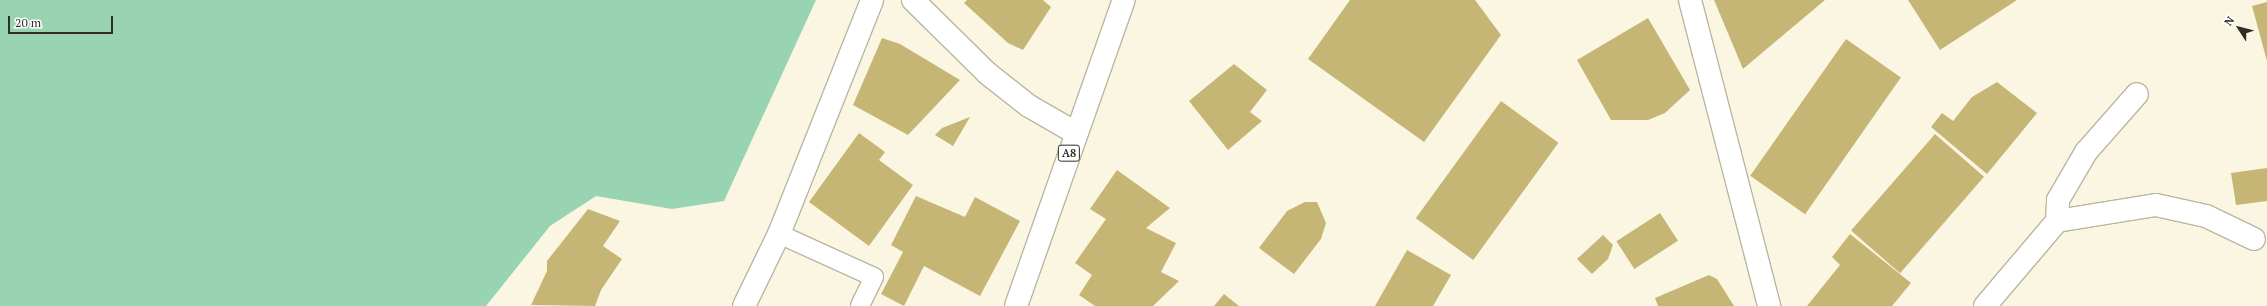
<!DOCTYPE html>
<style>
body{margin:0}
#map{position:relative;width:2267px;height:306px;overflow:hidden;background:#fbf6e2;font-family:"PT Serif",serif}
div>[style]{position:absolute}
.green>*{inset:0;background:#98d4b1}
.building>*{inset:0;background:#c6b676;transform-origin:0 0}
.roads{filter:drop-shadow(1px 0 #bbb6a3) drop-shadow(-1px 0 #bbb6a3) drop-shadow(0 1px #bbb6a3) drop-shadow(0 -1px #bbb6a3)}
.lane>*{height:18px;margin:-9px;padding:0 9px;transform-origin:9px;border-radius:9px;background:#fff}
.street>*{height:22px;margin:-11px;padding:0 11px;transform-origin:11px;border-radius:11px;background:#fff}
.secondary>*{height:22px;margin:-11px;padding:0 11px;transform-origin:11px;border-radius:11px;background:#fff}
.highway>*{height:22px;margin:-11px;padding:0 11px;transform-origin:11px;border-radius:11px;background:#fff}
span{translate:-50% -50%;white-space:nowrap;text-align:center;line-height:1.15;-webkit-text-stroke:3px #fff;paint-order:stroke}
.shield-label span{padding:1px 3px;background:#fff;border:1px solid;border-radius:3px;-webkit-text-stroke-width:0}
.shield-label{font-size:11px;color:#2f2d25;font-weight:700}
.north{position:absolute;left:2219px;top:8px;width:40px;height:40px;-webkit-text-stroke:3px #fff;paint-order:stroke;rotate:306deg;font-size:11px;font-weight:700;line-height:16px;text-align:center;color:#2f2d25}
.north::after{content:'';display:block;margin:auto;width:14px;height:18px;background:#2f2d25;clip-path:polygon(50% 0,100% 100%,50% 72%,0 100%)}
.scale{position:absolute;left:8px;top:16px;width:105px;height:18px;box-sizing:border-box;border:2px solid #2f2d25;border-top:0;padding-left:5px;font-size:12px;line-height:14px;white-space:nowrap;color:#2f2d25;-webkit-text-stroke:3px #fff;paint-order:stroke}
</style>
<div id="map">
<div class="green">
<div style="clip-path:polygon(0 0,816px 0,724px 201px,672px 209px,596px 196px,550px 226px,486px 306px,0 306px)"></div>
</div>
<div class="building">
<div style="clip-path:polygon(967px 0,1043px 0,1051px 7px,1023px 50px,1008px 43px,964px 3px)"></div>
<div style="clip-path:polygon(1350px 0,1475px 0,1501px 35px,1424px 142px,1308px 59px)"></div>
<div style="clip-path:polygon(1714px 0,1825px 0,1743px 69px)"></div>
<div style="clip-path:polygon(1908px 0,2017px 0,1940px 50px)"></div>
<div style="clip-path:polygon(2267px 2px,2267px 61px,2252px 6px)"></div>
<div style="clip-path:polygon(1648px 18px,1690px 90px,1665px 113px,1648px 120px,1611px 120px,1577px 60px)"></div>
<div style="clip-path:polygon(882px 38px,900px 44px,960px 80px,908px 135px,853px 105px)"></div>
<div style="left:1846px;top:39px;width:67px;height:167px;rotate:35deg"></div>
<div style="clip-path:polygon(1234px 64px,1267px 90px,1250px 112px,1262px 121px,1228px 150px,1189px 101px)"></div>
<div style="clip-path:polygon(1997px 82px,2037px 113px,1987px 174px,1931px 127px,1942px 113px,1953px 121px,1972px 97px)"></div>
<div style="left:1501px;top:101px;width:71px;height:145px;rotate:36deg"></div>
<div style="clip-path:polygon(970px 117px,953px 146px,935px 135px,942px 128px)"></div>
<div style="clip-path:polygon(859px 133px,885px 152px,879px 160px,913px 185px,869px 246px,809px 202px)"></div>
<div style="left:1935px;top:134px;width:65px;height:128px;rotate:41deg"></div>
<div style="clip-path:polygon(2267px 168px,2267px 201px,2236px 205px,2231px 173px)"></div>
<div style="clip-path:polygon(1117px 170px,1170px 208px,1146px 228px,1176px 243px,1161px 272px,1179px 281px,1153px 306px,1095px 306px,1079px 295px,1092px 275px,1075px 263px,1106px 219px,1090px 209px)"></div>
<div style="clip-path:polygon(916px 196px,965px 217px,975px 197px,1020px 221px,980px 296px,924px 266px,904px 306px,881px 294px,903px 252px,891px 245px)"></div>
<div style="clip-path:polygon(1305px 202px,1317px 202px,1326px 223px,1321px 239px,1294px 274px,1259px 248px,1287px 211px)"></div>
<div style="clip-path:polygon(588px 209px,620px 221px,603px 246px,622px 259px,601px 290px,595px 306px,531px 305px,547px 271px,547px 261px)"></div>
<div style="left:1660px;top:213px;width:33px;height:52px;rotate:57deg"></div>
<div style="clip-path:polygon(1850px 234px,1911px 283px,1892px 306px,1807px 306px,1840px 265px,1832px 257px)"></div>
<div style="clip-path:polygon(1603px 235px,1613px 245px,1608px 259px,1592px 274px,1577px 259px)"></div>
<div style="clip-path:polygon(1407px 250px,1451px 275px,1433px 306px,1375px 306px)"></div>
<div style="clip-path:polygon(1709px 275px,1717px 279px,1734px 306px,1658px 306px,1655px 298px)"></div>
<div style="clip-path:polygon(1224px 294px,1239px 306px,1214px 306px)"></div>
</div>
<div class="roads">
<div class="lane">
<div style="left:779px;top:234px;width:104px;rotate:24.4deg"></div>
<div style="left:874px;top:277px;width:32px;rotate:116deg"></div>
</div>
<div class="street">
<div style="left:2057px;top:221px;width:21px;rotate:-87deg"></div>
<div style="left:2058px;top:200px;width:56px;rotate:-59.7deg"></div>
<div style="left:2086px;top:152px;width:77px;rotate:-48.7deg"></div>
<div style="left:744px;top:306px;width:80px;rotate:-64.1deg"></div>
<div style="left:779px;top:234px;width:252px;rotate:-68.3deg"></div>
<div style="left:1985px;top:306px;width:111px;rotate:-49.7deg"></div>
<div style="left:2057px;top:221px;width:100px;rotate:-9.2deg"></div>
<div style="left:2156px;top:205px;width:51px;rotate:12.4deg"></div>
<div style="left:2206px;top:216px;width:53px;rotate:25.6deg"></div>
</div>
<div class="secondary">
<div style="left:913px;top:0;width:104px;rotate:44.6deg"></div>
<div style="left:987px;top:73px;width:53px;rotate:38.2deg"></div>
<div style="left:1029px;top:106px;width:54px;rotate:29.9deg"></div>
<div style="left:1690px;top:0;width:316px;rotate:75.5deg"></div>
</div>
<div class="highway">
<div style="left:1016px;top:306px;width:324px;rotate:-70.6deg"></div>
</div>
</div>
<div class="shield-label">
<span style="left:1069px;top:153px">A8</span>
</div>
<div class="north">N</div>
<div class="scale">20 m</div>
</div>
